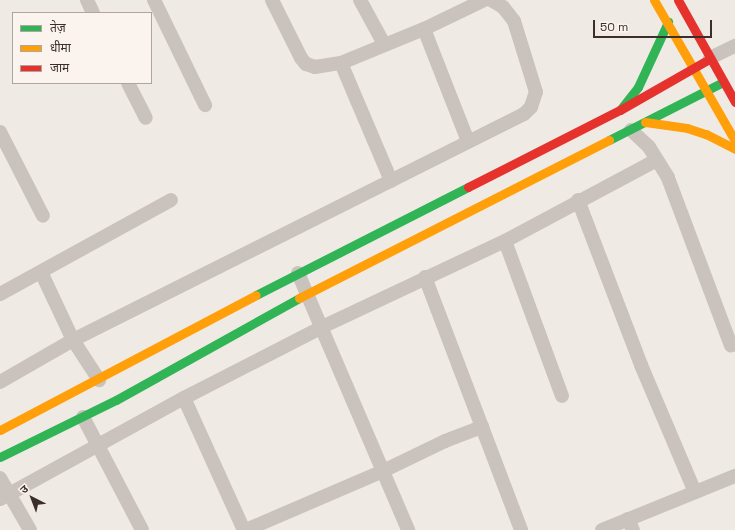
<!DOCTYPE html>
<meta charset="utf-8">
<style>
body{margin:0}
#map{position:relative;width:735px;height:530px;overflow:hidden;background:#f0eae5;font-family:"Space Grotesk","Noto Sans Devanagari",sans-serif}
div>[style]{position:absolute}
.street>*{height:14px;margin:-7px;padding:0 7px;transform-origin:7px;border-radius:7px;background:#cac2bd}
.fast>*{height:9px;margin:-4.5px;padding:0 4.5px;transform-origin:4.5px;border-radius:4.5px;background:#30b455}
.slow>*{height:9px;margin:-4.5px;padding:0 4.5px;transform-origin:4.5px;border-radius:4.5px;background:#ff9f0a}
.jam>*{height:9px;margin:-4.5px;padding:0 4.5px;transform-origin:4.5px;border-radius:4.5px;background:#e5322d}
span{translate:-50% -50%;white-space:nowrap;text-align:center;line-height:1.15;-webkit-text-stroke:3px #fbf3ee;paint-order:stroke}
.legend{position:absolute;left:12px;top:12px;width:140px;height:72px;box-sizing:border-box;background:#fbf3ee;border:1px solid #aea4a0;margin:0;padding:5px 7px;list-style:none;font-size:12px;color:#3b2e2b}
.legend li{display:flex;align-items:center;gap:8px;height:20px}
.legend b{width:20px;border:1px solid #aea4a0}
.north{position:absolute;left:12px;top:478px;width:40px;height:40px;-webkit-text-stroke:3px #fbf3ee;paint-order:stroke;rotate:318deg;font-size:11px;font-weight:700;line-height:16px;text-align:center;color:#3b2e2b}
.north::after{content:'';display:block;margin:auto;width:14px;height:18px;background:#3b2e2b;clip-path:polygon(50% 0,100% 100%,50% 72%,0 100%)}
.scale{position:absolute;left:593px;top:20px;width:119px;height:18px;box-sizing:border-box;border:2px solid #3b2e2b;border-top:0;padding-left:5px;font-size:12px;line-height:14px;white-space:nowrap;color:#3b2e2b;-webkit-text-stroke:3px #fbf3ee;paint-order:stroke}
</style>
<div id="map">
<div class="street">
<div style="left:87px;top:0;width:14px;rotate:65deg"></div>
<div style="left:154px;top:0;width:117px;rotate:64.1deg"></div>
<div style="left:272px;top:0;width:65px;rotate:63.4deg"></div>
<div style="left:301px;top:58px;width:8px;rotate:50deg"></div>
<div style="left:306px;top:64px;width:9px;rotate:18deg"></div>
<div style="left:315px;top:67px;width:26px;rotate:-9deg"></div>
<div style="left:341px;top:63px;width:90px;rotate:-22.3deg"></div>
<div style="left:424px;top:29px;width:67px;rotate:-25.8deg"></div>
<div style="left:360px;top:0;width:50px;rotate:61.4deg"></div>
<div style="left:424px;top:29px;width:120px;rotate:68.6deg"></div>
<div style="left:710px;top:58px;width:28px;rotate:-26deg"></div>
<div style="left:341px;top:63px;width:128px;rotate:67deg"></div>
<div style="left:128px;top:83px;width:39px;rotate:63deg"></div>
<div style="left:631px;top:130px;width:25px;rotate:43deg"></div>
<div style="left:649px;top:147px;width:36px;rotate:58deg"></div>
<div style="left:668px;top:178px;width:179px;rotate:69.4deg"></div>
<div style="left:0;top:132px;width:94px;rotate:62.9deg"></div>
<div style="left:578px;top:200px;width:177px;rotate:69.1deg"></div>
<div style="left:641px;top:365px;width:138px;rotate:67deg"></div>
<div style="left:505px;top:241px;width:165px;rotate:69.8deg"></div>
<div style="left:41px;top:272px;width:75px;rotate:64.8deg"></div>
<div style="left:73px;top:340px;width:48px;rotate:57deg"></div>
<div style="left:298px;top:273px;width:280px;rotate:66.8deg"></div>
<div style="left:425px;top:277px;width:271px;rotate:69.2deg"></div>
<div style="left:0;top:294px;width:195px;rotate:-28.8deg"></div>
<div style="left:0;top:382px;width:84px;rotate:-29.9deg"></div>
<div style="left:73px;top:340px;width:504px;rotate:-26.62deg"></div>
<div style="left:524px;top:114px;width:10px;rotate:-45deg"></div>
<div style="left:531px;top:107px;width:16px;rotate:-72deg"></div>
<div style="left:536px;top:92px;width:74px;rotate:-107.2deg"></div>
<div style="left:514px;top:21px;width:18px;rotate:-128deg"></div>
<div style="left:503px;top:7px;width:14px;rotate:-150deg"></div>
<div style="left:184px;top:398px;width:145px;rotate:65.6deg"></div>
<div style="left:83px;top:417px;width:127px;rotate:62.4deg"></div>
<div style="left:0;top:478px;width:60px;rotate:60deg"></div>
<div style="left:0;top:499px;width:210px;rotate:-28.8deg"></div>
<div style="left:184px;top:398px;width:155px;rotate:-27.2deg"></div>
<div style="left:322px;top:327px;width:202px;rotate:-25.2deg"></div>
<div style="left:505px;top:241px;width:172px;rotate:-28.1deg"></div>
<div style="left:628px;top:519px;width:12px;rotate:66deg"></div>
<div style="left:246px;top:530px;width:149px;rotate:-23.3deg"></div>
<div style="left:383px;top:471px;width:69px;rotate:-25.8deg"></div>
<div style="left:445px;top:441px;width:40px;rotate:-21deg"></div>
<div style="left:602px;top:530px;width:144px;rotate:-22.1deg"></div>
</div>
<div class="fast">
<div style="left:620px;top:110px;width:29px;rotate:-52deg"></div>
<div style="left:638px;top:87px;width:72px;rotate:-65.2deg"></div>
<div style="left:609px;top:140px;width:128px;rotate:-27deg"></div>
<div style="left:256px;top:295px;width:238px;rotate:-27deg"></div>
<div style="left:0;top:457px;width:129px;rotate:-26.2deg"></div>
<div style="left:116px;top:400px;width:210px;rotate:-29.1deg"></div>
</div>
<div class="slow">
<div style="left:654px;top:0;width:163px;rotate:60.1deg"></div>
<div style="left:645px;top:122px;width:42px;rotate:8.1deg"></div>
<div style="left:687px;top:128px;width:20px;rotate:18deg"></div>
<div style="left:706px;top:134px;width:33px;rotate:27deg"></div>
<div style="left:299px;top:298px;width:348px;rotate:-27deg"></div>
<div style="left:0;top:430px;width:289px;rotate:-27.8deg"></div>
</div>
<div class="jam">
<div style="left:678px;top:0;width:117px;rotate:60.8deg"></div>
<div style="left:468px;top:187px;width:170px;rotate:-26.9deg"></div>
<div style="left:620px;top:110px;width:99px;rotate:-29.7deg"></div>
</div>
<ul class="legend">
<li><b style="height:5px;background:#30b455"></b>तेज़</li>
<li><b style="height:5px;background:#ff9f0a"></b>धीमा</li>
<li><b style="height:5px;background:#e5322d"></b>जाम</li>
</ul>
<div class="north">उ</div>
<div class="scale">50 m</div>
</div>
